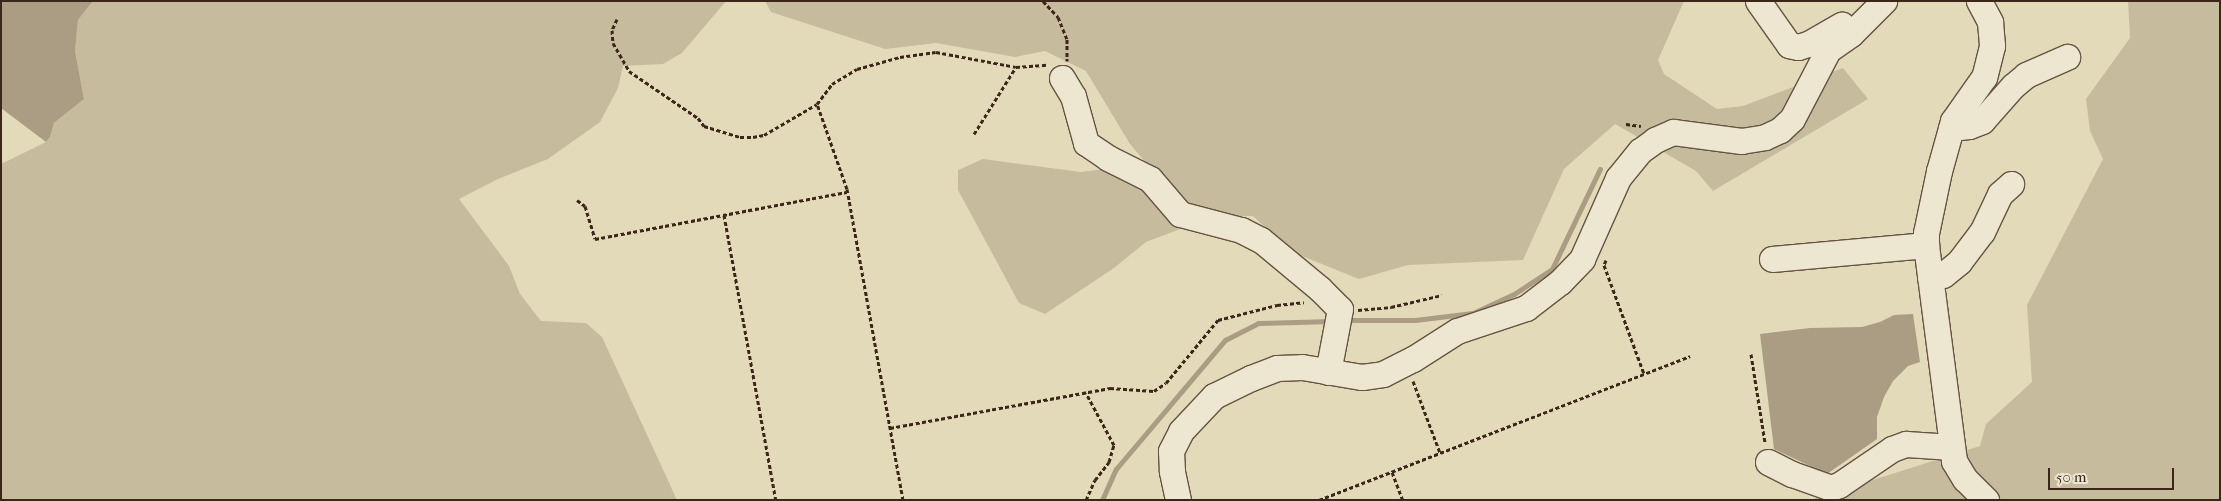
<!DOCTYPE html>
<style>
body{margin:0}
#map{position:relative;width:2221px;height:501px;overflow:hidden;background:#e3dab9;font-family:"IM FELL French Canon",serif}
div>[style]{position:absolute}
.green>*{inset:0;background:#c7bb9e}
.water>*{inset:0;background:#aa9d83}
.stream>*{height:5px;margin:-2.5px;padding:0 2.5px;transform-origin:2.5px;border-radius:2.5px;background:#aa9d83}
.path>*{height:3px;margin-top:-1.5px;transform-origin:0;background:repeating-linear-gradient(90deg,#3c2619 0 4px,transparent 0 6.5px)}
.roads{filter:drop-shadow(1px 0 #665341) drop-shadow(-1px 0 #665341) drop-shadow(0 1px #665341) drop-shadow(0 -1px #665341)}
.minor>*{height:25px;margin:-12.5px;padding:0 12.5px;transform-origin:12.5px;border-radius:12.5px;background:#ede7d2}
span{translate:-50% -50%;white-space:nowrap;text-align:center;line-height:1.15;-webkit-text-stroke:4px #ede7d2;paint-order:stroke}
.frame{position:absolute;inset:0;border:2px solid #3c2619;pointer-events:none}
.scale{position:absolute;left:2048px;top:468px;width:126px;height:22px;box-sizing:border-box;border:2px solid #3c2619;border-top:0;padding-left:6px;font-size:15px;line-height:18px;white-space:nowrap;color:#3c2619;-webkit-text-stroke:4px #ede7d2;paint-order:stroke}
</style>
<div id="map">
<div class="green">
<div style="clip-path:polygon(93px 1px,726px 1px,682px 53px,663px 64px,623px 66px,618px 88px,600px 122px,548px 159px,498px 179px,459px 199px,509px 266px,520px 294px,541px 321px,586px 323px,602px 337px,677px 500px,1px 500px,1px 164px,46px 142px,50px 137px,54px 123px,84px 99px,75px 51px,78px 20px)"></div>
<div style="clip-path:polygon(765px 1px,1684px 1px,1658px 60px,1664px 74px,1717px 109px,1743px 106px,1843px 68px,1868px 99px,1713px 191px,1696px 171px,1615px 124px,1564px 169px,1523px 260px,1408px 265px,1359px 279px,1292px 252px,1253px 216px,1214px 216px,1146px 242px,1114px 268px,1045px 314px,1019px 303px,958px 190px,958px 170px,983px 159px,1081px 172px,1147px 164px,1130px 144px,1086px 71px,1045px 51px,1015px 57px,936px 43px,885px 49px,771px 12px)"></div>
<div style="clip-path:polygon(2128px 1px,2220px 1px,2220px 500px,1810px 500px,1980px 446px,1986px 424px,2032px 382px,2027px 305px,2103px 159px,2090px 131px,2086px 99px,2130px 38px)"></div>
</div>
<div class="water">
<div style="clip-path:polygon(1px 1px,93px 1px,78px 20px,75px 51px,84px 99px,54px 123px,50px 137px,46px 142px,1px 108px)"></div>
<div style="clip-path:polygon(1913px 314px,1920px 362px,1908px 366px,1893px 381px,1884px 397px,1877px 417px,1877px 439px,1827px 474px,1774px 449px,1760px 334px,1810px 328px,1862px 327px,1880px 322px,1894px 315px)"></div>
</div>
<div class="stream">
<div style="left:1345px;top:320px;width:70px"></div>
<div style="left:1415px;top:320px;width:58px;rotate:-6.9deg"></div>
<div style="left:1473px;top:313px;width:45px;rotate:-24.9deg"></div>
<div style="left:1514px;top:294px;width:45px;rotate:-33.3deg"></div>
<div style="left:1552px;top:269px;width:111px;rotate:-64.4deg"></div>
<div style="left:1102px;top:500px;width:34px;rotate:-66deg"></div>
<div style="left:1116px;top:469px;width:169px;rotate:-49.8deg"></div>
<div style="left:1225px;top:340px;width:37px;rotate:-27deg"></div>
<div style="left:1258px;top:323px;width:74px;rotate:-1.5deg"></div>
</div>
<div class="path">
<div style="left:1043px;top:1px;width:22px;rotate:47deg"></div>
<div style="left:1058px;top:17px;width:24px;rotate:68deg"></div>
<div style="left:1067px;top:39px;width:22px;rotate:90deg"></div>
<div style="left:617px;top:19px;width:12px;rotate:114deg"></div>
<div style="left:612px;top:30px;width:13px;rotate:86deg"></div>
<div style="left:613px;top:43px;width:32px;rotate:60deg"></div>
<div style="left:629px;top:71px;width:83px;rotate:34.3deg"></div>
<div style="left:698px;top:118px;width:10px;rotate:53deg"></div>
<div style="left:704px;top:126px;width:38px;rotate:17deg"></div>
<div style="left:740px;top:137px;width:13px"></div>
<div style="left:753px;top:137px;width:11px;rotate:-10deg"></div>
<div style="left:764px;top:135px;width:61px;rotate:-30.3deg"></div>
<div style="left:1626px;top:124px;width:15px;rotate:8deg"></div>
<div style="left:974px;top:134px;width:79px;rotate:-57.9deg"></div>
<div style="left:577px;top:200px;width:10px;rotate:37deg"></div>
<div style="left:585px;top:206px;width:34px;rotate:73deg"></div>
<div style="left:595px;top:239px;width:256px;rotate:-10.6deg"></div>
<div style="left:724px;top:215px;width:290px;rotate:79.7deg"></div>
<div style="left:1606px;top:260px;width:5px;rotate:112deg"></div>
<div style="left:1604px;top:265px;width:116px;rotate:69.8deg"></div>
<div style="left:1358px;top:310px;width:33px;rotate:-5deg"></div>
<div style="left:1391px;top:307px;width:52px;rotate:-13.2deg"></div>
<div style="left:1751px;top:354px;width:89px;rotate:81deg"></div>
<div style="left:1413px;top:381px;width:77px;rotate:69.4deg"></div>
<div style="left:890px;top:428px;width:224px;rotate:-10.3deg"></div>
<div style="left:1110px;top:388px;width:44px;rotate:3.9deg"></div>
<div style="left:1154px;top:391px;width:14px;rotate:-34deg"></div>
<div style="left:1166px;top:383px;width:82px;rotate:-50.5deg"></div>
<div style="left:1218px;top:320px;width:61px;rotate:-14.3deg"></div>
<div style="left:1277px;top:305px;width:27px;rotate:-6deg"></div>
<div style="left:1392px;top:472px;width:30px;rotate:69deg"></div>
<div style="left:903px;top:500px;width:316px;rotate:-100.2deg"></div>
<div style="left:847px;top:189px;width:90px;rotate:-109.4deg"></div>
<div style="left:817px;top:104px;width:25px;rotate:-53deg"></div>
<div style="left:832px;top:84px;width:29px;rotate:-31deg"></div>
<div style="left:857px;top:69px;width:45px;rotate:-15.6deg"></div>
<div style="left:900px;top:57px;width:36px;rotate:-8deg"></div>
<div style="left:936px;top:52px;width:81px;rotate:10.6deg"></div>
<div style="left:1016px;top:67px;width:31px;rotate:-4deg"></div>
<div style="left:1086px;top:500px;width:22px;rotate:-66deg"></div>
<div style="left:1095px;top:480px;width:23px;rotate:-52deg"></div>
<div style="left:1109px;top:462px;width:18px;rotate:-74deg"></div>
<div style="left:1114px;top:445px;width:59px;rotate:-118.3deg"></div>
<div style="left:1284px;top:500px;width:4px"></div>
<div style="left:1319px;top:500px;width:398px;rotate:-21.2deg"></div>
</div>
<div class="roads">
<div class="minor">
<div style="left:1758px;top:1px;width:54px;rotate:54.8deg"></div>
<div style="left:1789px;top:45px;width:9px;rotate:13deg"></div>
<div style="left:1798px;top:47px;width:10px;rotate:-17deg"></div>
<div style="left:1808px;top:44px;width:39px;rotate:-30deg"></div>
<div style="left:1979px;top:1px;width:24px;rotate:62deg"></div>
<div style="left:1990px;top:22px;width:24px;rotate:85deg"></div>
<div style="left:1992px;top:46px;width:32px;rotate:104deg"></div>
<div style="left:1984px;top:77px;width:54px;rotate:125.2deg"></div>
<div style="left:1953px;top:121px;width:52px;rotate:105.6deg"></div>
<div style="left:1939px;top:171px;width:63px;rotate:101.8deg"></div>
<div style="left:1926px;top:233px;width:12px;rotate:90deg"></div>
<div style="left:1926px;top:245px;width:218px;rotate:82.6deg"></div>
<div style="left:1954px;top:461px;width:21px;rotate:59deg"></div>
<div style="left:1965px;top:479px;width:30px;rotate:45deg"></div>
<div style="left:1062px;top:78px;width:21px;rotate:59deg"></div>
<div style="left:1073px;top:96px;width:49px;rotate:74.5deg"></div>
<div style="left:1086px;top:143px;width:27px;rotate:34deg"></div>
<div style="left:1108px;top:158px;width:47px;rotate:26.6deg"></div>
<div style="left:1150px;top:179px;width:46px;rotate:49.4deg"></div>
<div style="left:1180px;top:214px;width:63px;rotate:14.7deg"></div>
<div style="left:1241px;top:230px;width:22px;rotate:27deg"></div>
<div style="left:1261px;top:240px;width:77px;rotate:39.7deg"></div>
<div style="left:1320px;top:289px;width:28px;rotate:45deg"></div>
<div style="left:1340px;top:309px;width:64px;rotate:100.8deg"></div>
<div style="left:1951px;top:128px;width:18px;rotate:-6deg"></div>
<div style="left:1969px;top:126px;width:14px;rotate:-21deg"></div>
<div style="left:1982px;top:121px;width:47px;rotate:-48.5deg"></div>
<div style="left:2013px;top:86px;width:17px;rotate:-40deg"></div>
<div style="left:2026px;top:75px;width:45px;rotate:-23.7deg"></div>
<div style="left:1772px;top:259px;width:155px;rotate:-5.2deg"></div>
<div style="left:1930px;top:277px;width:13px;rotate:-9deg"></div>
<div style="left:1943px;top:275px;width:21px;rotate:-39deg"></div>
<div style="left:1959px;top:262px;width:38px;rotate:-53deg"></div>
<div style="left:1982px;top:232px;width:42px;rotate:-64.7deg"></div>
<div style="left:2000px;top:194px;width:15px;rotate:-42deg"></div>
<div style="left:1768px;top:462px;width:27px;rotate:27deg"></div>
<div style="left:1792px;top:474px;width:41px;rotate:19.7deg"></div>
<div style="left:1831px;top:488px;width:9px;rotate:-21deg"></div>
<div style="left:1839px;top:485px;width:64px;rotate:-34.2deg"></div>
<div style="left:1892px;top:449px;width:15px;rotate:-20deg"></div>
<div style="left:1906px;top:444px;width:46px;rotate:3.7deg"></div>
<div style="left:1178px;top:500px;width:30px;rotate:-102deg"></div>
<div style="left:1172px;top:471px;width:20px;rotate:-93deg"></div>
<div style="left:1171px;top:451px;width:22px;rotate:-63deg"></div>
<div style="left:1181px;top:431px;width:48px;rotate:-46.7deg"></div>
<div style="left:1214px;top:396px;width:41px;rotate:-25.9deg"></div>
<div style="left:1251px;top:378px;width:28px;rotate:-21deg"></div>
<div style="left:1277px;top:368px;width:25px;rotate:-2deg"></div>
<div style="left:1302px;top:367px;width:61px;rotate:9.5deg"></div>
<div style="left:1362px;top:377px;width:21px;rotate:-8deg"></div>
<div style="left:1383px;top:374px;width:34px;rotate:-27deg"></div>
<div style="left:1413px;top:359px;width:52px;rotate:-32.5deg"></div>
<div style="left:1457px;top:331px;width:73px;rotate:-18.4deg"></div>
<div style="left:1526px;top:308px;width:43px;rotate:-37.4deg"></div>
<div style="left:1560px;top:282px;width:32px;rotate:-46deg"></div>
<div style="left:1582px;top:259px;width:89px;rotate:-66deg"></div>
<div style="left:1618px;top:178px;width:35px;rotate:-51deg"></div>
<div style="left:1640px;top:151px;width:19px;rotate:-36deg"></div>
<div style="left:1655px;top:140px;width:20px;rotate:-24deg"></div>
<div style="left:1673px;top:132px;width:69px;rotate:7.5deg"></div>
<div style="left:1741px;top:141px;width:24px;rotate:-9deg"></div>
<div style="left:1765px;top:137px;width:17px;rotate:-25deg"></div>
<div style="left:1780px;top:130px;width:16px;rotate:-43deg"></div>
<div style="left:1792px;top:119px;width:78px;rotate:-62.4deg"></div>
<div style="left:1828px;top:50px;width:28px;rotate:-35deg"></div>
<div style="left:1851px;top:34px;width:47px;rotate:-45deg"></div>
</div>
</div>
<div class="frame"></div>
<div class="scale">50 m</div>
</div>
